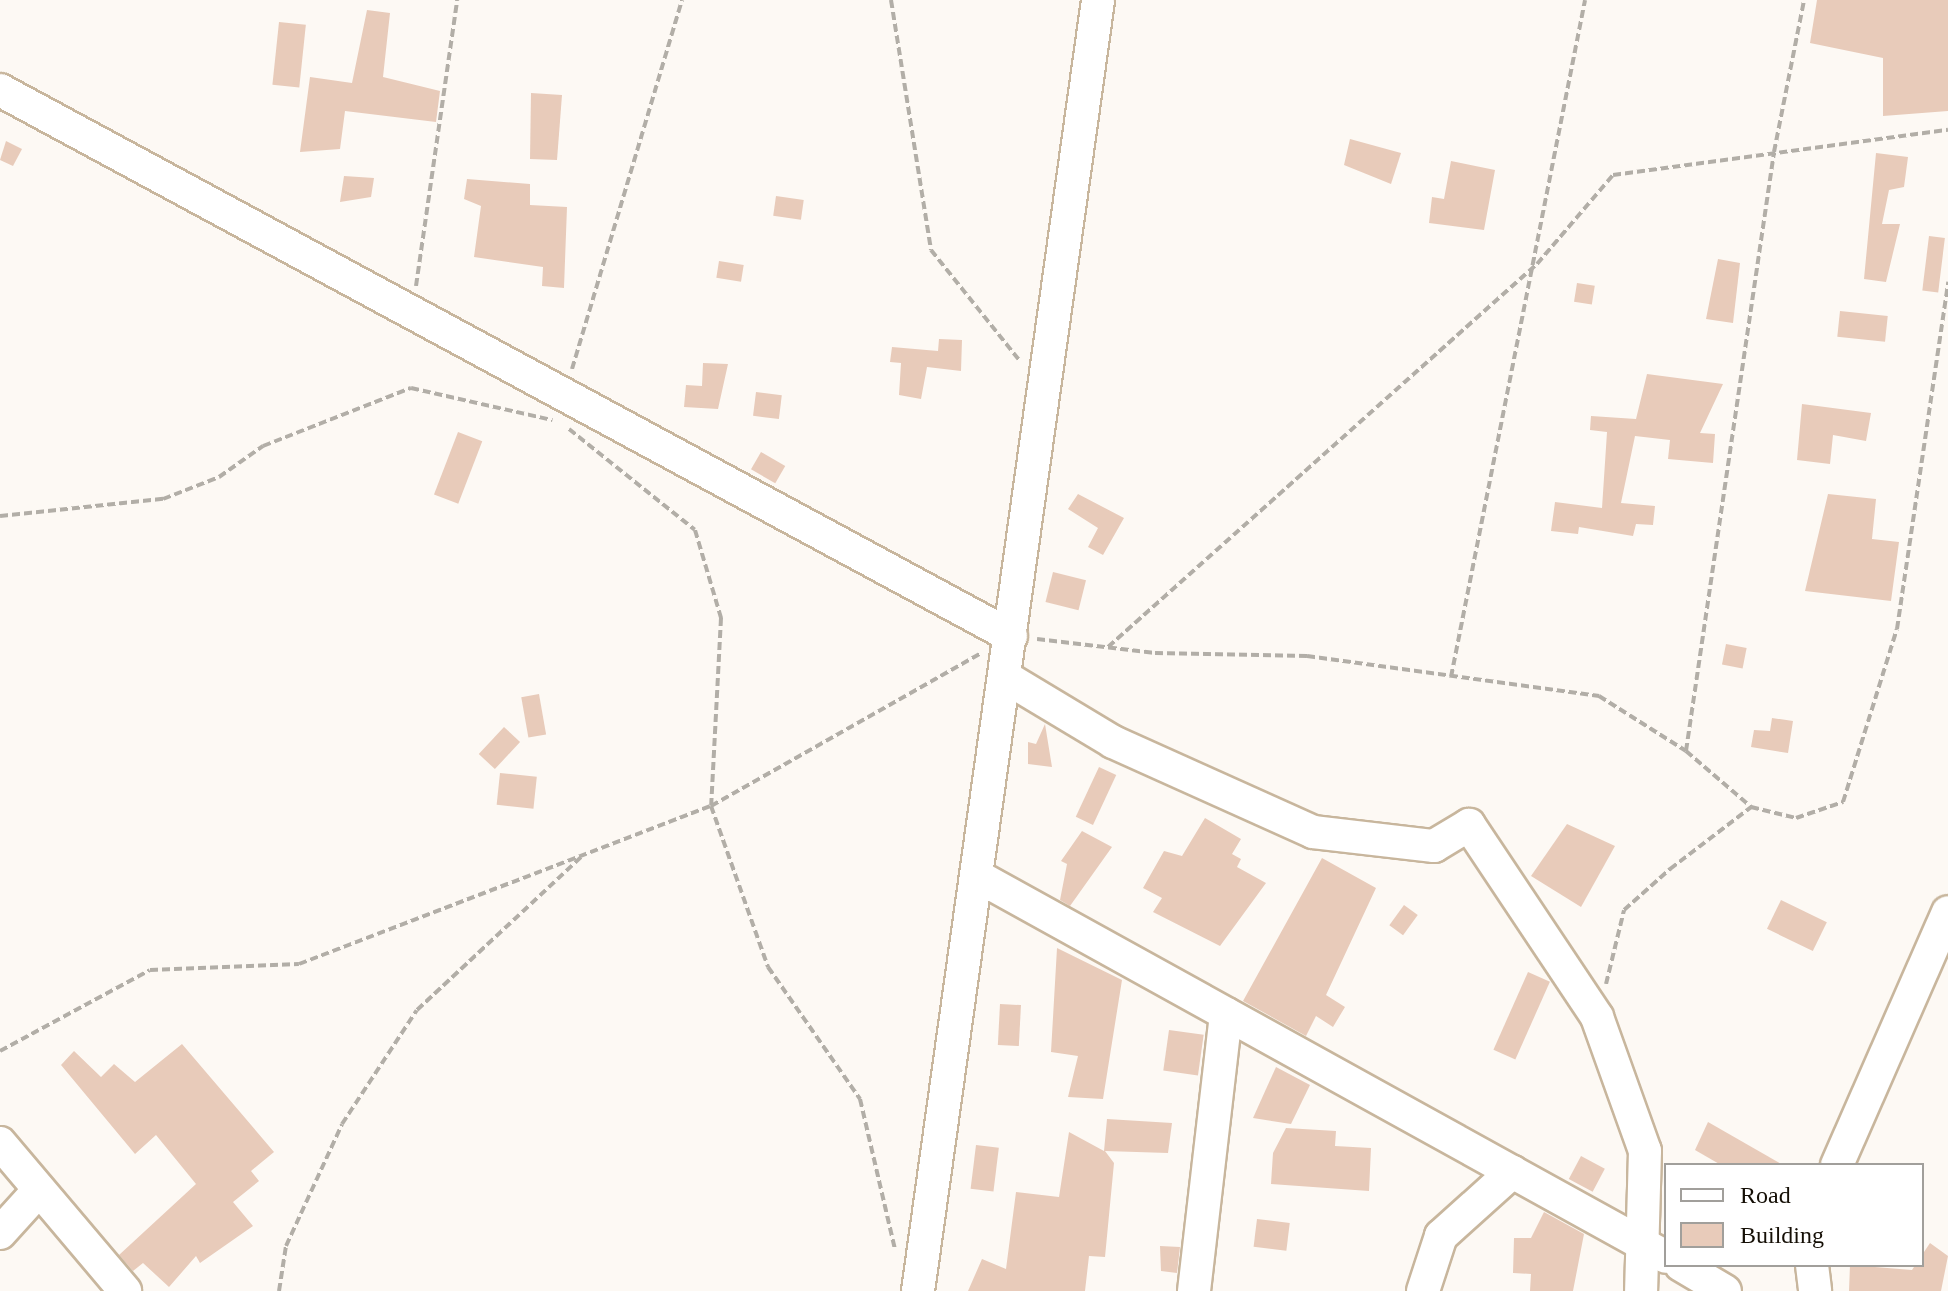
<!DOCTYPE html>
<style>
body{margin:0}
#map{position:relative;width:1948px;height:1291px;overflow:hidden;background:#fdf9f4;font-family:"Times New Roman",serif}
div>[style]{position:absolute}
.building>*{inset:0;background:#e8cbba;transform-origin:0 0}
.path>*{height:4px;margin-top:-2px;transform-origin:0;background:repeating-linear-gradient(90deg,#b2aea7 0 8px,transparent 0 12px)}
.roads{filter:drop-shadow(2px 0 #c8b69d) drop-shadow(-2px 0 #c8b69d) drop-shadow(0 2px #c8b69d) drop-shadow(0 -2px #c8b69d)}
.minor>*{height:32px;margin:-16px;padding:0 16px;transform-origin:16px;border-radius:16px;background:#fff}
span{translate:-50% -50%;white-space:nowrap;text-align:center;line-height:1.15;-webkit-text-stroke:6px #fff;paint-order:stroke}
.legend{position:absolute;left:1664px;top:1163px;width:260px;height:104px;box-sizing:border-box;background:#fff;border:2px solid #a19f9b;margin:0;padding:10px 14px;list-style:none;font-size:24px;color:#150f06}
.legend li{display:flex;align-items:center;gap:16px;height:40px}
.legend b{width:40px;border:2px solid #a19f9b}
</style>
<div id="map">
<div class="building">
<div style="clip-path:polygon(1817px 0,1948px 0,1948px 111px,1883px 116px,1883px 58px,1810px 43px)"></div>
<div style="clip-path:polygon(367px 10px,390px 13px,383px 77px,440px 91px,436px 122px,345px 111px,340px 149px,300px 152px,310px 77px,352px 83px)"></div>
<div style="left:279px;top:22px;width:27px;height:63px;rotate:6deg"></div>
<div style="clip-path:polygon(531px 93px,562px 95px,557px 160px,530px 159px)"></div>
<div style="clip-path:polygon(1350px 139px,1401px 153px,1391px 184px,1344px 165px)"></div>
<div style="clip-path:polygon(6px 141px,22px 149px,13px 166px,0 160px)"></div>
<div style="clip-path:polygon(1876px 153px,1908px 157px,1904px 187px,1889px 190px,1882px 224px,1900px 224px,1886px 282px,1864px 279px)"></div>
<div style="clip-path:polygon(1451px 161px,1495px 170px,1484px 230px,1429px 223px,1432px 197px,1444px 199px)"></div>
<div style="clip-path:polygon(344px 176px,374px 178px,371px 197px,340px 202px)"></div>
<div style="clip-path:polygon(467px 179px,530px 184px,530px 205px,567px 207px,564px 288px,542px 286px,543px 267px,474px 257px,481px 206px,464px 199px)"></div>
<div style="left:776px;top:196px;width:28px;height:20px;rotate:8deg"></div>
<div style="left:1929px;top:236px;width:16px;height:55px;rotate:7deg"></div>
<div style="clip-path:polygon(1718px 259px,1740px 263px,1733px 323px,1706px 319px)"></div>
<div style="left:719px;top:261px;width:25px;height:17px;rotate:9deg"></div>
<div style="left:1577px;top:283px;width:18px;height:19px;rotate:9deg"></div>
<div style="left:1840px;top:311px;width:48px;height:26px;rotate:6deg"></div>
<div style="clip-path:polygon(939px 339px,962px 340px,961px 371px,927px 367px,921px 399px,899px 395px,901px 363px,890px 362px,892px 347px,938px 351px)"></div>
<div style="clip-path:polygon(703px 363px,728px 364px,718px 409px,684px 407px,686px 385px,702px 386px)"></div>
<div style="clip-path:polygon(1647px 374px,1723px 384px,1700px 433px,1715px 434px,1713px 463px,1668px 459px,1670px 440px,1635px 436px,1621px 503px,1655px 506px,1653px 525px,1636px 524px,1633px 536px,1579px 527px,1578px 534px,1551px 531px,1555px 502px,1602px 508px,1607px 432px,1590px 430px,1591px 416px,1636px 419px)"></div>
<div style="left:756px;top:392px;width:26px;height:24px;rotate:7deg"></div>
<div style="clip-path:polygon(1802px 404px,1871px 413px,1866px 441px,1833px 435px,1830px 464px,1797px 460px)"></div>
<div style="left:458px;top:432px;width:26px;height:67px;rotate:21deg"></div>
<div style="left:761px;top:452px;width:28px;height:20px;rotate:30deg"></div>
<div style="clip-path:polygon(1078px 494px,1124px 518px,1103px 555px,1088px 547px,1098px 528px,1068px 509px)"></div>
<div style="clip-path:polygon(1828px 494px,1876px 499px,1872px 539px,1899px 542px,1891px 601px,1805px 591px)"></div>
<div style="left:1053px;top:572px;width:34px;height:31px;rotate:14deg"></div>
<div style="left:1726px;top:644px;width:21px;height:21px;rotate:11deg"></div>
<div style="left:539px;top:694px;width:41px;height:18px;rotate:80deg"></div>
<div style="clip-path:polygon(1772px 718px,1793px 721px,1788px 753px,1751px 747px,1754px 730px,1770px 731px)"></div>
<div style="clip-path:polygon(1045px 724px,1052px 767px,1028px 764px,1028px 742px,1036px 744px)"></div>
<div style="left:504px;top:727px;width:22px;height:37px;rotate:43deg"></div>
<div style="left:1099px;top:767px;width:19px;height:55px;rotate:25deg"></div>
<div style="left:500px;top:773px;width:37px;height:32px;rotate:6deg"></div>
<div style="clip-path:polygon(1205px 818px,1241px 839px,1232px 854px,1241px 859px,1237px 867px,1266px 883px,1220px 946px,1153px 912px,1162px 898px,1143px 888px,1164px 851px,1182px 856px)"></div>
<div style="clip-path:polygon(1567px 824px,1615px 846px,1581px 907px,1531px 876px)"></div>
<div style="clip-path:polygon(1082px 831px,1112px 847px,1070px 906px,1060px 900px,1067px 864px,1061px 861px)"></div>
<div style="clip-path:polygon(1322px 858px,1376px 888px,1326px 995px,1345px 1007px,1333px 1027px,1316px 1016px,1306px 1036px,1243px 1001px)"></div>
<div style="left:1781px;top:900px;width:51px;height:32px;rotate:26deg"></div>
<div style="left:1404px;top:905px;width:17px;height:25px;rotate:36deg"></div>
<div style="clip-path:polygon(1057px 948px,1122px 980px,1103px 1099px,1068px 1097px,1078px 1056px,1051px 1052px)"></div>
<div style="left:1528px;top:972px;width:24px;height:85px;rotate:24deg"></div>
<div style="left:1000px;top:1004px;width:21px;height:41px;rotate:3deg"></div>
<div style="left:1169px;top:1030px;width:35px;height:41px;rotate:8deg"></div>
<div style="clip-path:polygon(182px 1044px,274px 1152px,251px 1171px,259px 1181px,233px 1202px,253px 1226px,200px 1263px,196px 1256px,169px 1287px,143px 1263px,133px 1271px,119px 1255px,196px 1184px,156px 1135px,135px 1154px,61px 1065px,74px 1051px,101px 1077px,114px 1064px,135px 1082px)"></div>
<div style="clip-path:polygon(1276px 1067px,1310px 1085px,1291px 1124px,1253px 1118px)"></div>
<div style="clip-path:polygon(1107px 1119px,1172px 1123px,1168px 1153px,1105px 1151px,1114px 1163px,1105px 1257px,1089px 1256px,1085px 1291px,968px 1291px,982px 1259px,1006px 1269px,1016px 1192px,1059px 1197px,1069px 1132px,1104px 1151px)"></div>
<div style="clip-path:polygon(1708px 1122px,1783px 1165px,1721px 1165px,1695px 1150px)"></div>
<div style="clip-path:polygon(1286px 1128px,1336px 1131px,1335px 1146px,1371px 1148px,1369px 1191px,1271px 1184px,1273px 1153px)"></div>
<div style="left:976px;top:1145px;width:23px;height:44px;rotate:7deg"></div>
<div style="left:1581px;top:1156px;width:27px;height:26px;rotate:28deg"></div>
<div style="clip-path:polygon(1544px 1212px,1584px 1234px,1573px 1291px,1530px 1291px,1531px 1274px,1513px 1273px,1514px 1238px,1531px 1238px)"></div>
<div style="left:1257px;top:1219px;width:33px;height:28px;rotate:7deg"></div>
<div style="clip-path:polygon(1930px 1243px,1948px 1256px,1941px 1291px,1849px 1291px,1850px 1265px,1912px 1270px)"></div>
<div style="clip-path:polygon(1160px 1246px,1180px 1247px,1177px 1273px,1161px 1271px)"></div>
</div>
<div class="path">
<div style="left:891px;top:0;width:253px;rotate:80.9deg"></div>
<div style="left:931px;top:250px;width:142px;rotate:51.3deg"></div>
<div style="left:416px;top:286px;width:289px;rotate:-81.8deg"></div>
<div style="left:572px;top:369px;width:385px;rotate:-73.4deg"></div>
<div style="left:569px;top:429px;width:161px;rotate:38.7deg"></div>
<div style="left:695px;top:530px;width:92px;rotate:73.5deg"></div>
<div style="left:721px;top:618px;width:188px;rotate:93deg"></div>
<div style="left:711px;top:806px;width:171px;rotate:70.5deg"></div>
<div style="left:768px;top:967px;width:161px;rotate:55.1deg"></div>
<div style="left:860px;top:1099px;width:154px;rotate:76.9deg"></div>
<div style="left:0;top:516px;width:164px;rotate:-6deg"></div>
<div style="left:163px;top:499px;width:60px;rotate:-21.4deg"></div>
<div style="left:219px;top:477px;width:54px;rotate:-35.2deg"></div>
<div style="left:263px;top:446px;width:159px;rotate:-21.4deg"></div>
<div style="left:411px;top:388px;width:145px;rotate:12.8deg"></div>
<div style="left:1037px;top:639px;width:119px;rotate:6.8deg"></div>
<div style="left:1155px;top:653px;width:152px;rotate:1.1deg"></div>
<div style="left:1307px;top:656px;width:295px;rotate:7.8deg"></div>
<div style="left:1599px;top:696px;width:103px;rotate:32.3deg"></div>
<div style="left:1686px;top:751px;width:86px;rotate:40.7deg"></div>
<div style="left:1108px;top:647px;width:575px;rotate:-41.76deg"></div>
<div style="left:1537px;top:264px;width:117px;rotate:-49.5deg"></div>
<div style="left:1613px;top:175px;width:338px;rotate:-7.7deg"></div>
<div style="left:1451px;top:677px;width:690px;rotate:-78.8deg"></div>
<div style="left:1686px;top:751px;width:605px;rotate:-81.64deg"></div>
<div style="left:1774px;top:152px;width:155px;rotate:-78.8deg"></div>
<div style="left:1606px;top:984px;width:76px;rotate:-76.3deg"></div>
<div style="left:1624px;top:910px;width:62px;rotate:-41.7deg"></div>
<div style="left:1670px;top:869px;width:102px;rotate:-37.4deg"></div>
<div style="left:1751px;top:807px;width:46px;rotate:13.7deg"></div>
<div style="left:1796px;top:818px;width:50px;rotate:-18.8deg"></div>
<div style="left:1843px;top:802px;width:181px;rotate:-72.7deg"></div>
<div style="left:1897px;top:629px;width:351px;rotate:-81.6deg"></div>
<div style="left:0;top:1051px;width:170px;rotate:-28.4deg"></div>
<div style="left:150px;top:970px;width:149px;rotate:-2.3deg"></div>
<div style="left:299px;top:964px;width:441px;rotate:-21deg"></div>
<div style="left:711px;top:806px;width:310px;rotate:-29.5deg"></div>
<div style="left:279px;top:1291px;width:46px;rotate:-81.2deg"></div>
<div style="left:286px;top:1246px;width:134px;rotate:-65.3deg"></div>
<div style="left:342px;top:1124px;width:136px;rotate:-56.7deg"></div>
<div style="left:417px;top:1010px;width:226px;rotate:-43deg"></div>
</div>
<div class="roads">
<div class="minor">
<div style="left:0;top:90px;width:1149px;rotate:28.37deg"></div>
<div style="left:1005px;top:677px;width:126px;rotate:31deg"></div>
<div style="left:1113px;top:742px;width:219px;rotate:24.2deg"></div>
<div style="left:1313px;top:832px;width:122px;rotate:6.6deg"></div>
<div style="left:1434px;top:846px;width:41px;rotate:-31deg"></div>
<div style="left:1469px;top:825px;width:231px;rotate:56.3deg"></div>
<div style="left:1597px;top:1017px;width:142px;rotate:70.3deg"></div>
<div style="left:1645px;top:1151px;width:140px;rotate:91.6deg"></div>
<div style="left:977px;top:876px;width:787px;rotate:28.94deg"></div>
<div style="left:0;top:1143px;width:194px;rotate:49.8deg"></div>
<div style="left:1837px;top:1165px;width:276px;rotate:-66.3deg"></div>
<div style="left:0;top:1233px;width:58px;rotate:-47.8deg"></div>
<div style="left:1681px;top:1265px;width:51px;rotate:30.6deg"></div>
<div style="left:1812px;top:1265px;width:26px;rotate:83deg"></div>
<div style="left:918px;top:1291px;width:1303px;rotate:-82.06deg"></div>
<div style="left:1194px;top:1291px;width:279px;rotate:-83.4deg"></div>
<div style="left:1423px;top:1291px;width:58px;rotate:-71.9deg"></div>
<div style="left:1441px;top:1236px;width:96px;rotate:-42deg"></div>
</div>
</div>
<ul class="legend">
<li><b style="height:10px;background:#fff"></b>Road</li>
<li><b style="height:22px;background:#e8cbba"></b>Building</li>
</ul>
</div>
